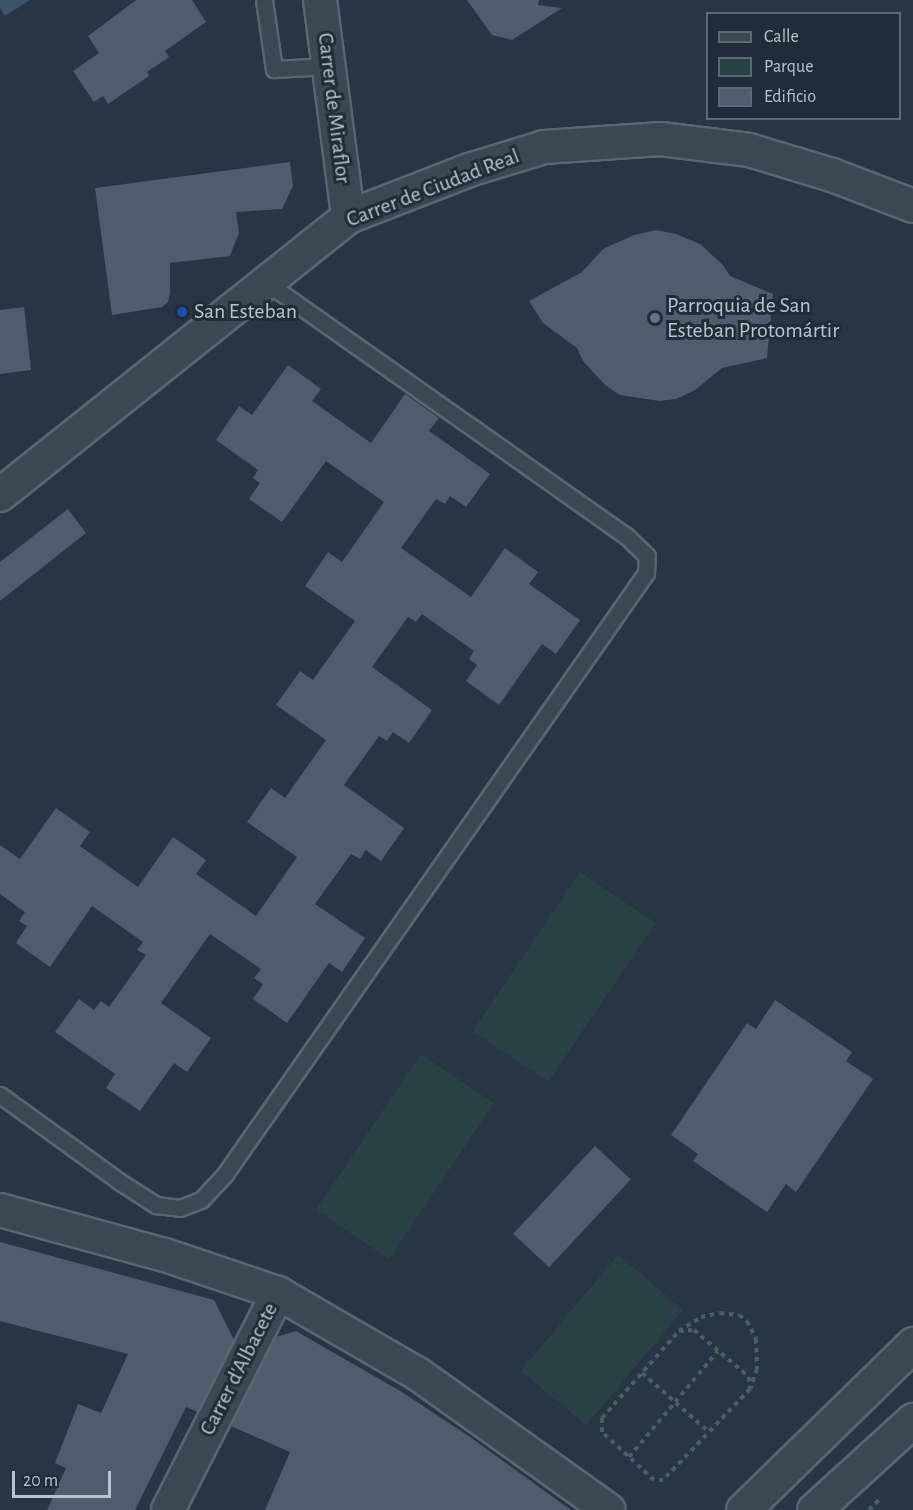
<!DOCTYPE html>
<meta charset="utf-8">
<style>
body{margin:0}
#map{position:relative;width:913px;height:1510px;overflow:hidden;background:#273544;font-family:"Alegreya Sans",sans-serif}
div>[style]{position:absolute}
.green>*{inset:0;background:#294345;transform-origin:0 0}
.water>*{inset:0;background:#3d536d}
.building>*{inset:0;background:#4e5c6d;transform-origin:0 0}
.path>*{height:4px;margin-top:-2px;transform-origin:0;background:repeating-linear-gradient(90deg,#486061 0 4.5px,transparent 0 9px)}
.roads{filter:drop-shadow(2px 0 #5a6571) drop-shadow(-2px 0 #5a6571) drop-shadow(0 2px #5a6571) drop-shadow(0 -2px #5a6571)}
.service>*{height:15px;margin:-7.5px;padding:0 7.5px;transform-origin:7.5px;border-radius:7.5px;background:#3c4754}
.minor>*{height:32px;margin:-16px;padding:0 16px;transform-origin:16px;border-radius:16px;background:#3c4754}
.tertiary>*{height:33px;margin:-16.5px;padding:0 16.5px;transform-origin:16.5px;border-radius:16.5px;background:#3c4754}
.dots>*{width:16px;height:16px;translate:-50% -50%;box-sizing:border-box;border:3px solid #202c39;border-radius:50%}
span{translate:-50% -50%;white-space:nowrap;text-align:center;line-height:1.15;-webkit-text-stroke:6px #202c39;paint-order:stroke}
.street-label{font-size:22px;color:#b9c2cd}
.poi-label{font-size:22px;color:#b9c2cd}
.left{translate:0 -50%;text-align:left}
.legend{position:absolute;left:706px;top:12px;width:195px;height:108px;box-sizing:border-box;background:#202c39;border:2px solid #5d6874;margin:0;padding:8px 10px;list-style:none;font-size:18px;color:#b9c2cd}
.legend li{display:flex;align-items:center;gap:12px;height:30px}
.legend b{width:30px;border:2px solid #5d6874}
.scale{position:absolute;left:12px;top:1471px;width:99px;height:27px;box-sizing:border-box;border:3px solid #b9c2cd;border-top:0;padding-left:8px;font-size:18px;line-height:21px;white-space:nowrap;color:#b9c2cd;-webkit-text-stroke:4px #202c39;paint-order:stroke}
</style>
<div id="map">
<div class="green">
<div style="left:580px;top:872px;width:91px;height:192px;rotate:34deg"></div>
<div style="left:421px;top:1054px;width:88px;height:188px;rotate:34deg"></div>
<div style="left:618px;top:1255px;width:85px;height:151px;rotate:40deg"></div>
</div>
<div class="water">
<div style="clip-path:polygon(0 0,30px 0,5px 16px,0 8px)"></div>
</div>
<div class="building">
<div style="clip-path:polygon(136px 0,192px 0,206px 22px,165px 51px,169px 57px,147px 72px,149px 76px,108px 104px,103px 96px,94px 102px,73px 71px,99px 53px,88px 36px)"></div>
<div style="clip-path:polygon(467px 0,539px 0,538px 5px,562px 8px,512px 40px,492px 35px)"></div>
<div style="clip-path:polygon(290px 162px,293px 186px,282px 209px,236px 212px,239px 233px,230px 256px,170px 263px,170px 292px,168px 302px,162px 307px,112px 315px,95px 188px)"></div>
<div style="clip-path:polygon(656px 230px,676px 234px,700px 244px,723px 265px,730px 276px,773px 294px,767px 358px,722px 368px,695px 390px,676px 399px,659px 401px,620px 395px,605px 385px,583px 361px,577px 348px,543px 323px,529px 301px,582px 272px,603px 249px,634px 235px)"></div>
<div style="clip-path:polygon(24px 307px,31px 370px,0 374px,0 310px)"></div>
<div style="clip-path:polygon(288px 365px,321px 389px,312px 401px,371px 443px,405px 394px,439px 418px,429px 431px,490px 474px,466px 507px,450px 496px,445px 504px,436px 499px,401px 548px,471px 597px,505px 548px,538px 572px,529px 584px,580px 620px,556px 654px,542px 644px,499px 705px,466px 681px,477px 665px,469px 659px,474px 651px,422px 614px,416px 622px,408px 617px,372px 667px,432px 710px,409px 743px,393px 732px,387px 741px,379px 736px,344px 785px,404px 828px,381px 861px,366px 850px,360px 859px,351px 854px,315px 904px,365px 938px,342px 972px,329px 963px,287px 1023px,253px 999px,263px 984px,254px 978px,261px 969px,210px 934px,161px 1003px,211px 1038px,187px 1072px,174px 1063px,140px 1111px,106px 1088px,115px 1074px,55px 1032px,79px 999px,94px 1010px,101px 1001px,109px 1007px,146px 955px,137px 950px,143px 942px,92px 906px,50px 967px,16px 943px,27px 926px,19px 921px,25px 912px,0 894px,0 845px,20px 859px,56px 808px,90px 832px,80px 846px,138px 887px,173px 837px,206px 860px,196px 874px,256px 916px,297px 857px,247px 822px,271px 788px,285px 798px,326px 740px,276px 705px,300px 671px,313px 680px,355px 621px,305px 586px,328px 552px,342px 562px,384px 502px,326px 461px,282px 522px,249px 499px,260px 483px,253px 478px,258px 470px,216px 440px,239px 406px,252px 415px)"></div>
<div style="clip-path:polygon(68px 509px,86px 533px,0 601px,0 562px)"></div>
<div style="clip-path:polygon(775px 1000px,852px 1052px,846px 1061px,873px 1079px,796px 1192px,786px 1184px,767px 1212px,693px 1161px,698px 1154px,671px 1135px,747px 1023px,756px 1029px)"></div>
<div style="left:595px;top:1146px;width:49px;height:120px;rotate:43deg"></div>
<div style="clip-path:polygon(0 1242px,214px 1300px,234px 1340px,198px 1412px,186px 1407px,135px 1510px,47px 1510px,66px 1468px,55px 1463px,78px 1404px,101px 1413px,128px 1354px,0 1321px)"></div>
<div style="clip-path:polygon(296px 1331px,402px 1392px,470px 1437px,571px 1510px,265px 1510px,290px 1452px,231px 1426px,276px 1337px)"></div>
</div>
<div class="path">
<div style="left:679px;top:1331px;width:26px;rotate:-32deg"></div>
<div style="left:701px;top:1317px;width:19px;rotate:-12deg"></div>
<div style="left:720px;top:1313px;width:19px;rotate:6deg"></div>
<div style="left:739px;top:1315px;width:10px;rotate:37deg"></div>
<div style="left:747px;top:1321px;width:20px;rotate:63deg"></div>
<div style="left:756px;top:1339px;width:30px;rotate:88deg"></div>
<div style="left:757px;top:1369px;width:21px;rotate:109deg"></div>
<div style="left:750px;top:1389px;width:126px;rotate:133.7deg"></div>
<div style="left:663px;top:1480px;width:9px;rotate:180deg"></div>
<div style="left:654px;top:1480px;width:71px;rotate:-137.3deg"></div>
<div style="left:602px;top:1432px;width:14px;rotate:-90deg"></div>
<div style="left:602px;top:1418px;width:116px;rotate:-48.5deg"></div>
<div style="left:679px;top:1331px;width:15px;rotate:-4deg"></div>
<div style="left:694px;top:1330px;width:72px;rotate:40.5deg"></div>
<div style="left:749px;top:1377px;width:12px;rotate:85deg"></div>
<div style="left:642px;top:1373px;width:89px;rotate:41.4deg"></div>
<div style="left:629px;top:1457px;width:138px;rotate:-50deg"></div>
<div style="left:869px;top:1510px;width:17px;rotate:-45deg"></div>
</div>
<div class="roads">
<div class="service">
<div style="left:264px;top:0;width:70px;rotate:81.8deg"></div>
<div style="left:274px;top:69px;width:54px;rotate:-3.2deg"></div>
<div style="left:0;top:1095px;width:148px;rotate:35.9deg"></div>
<div style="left:120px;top:1182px;width:43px;rotate:32.6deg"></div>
<div style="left:156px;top:1205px;width:24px;rotate:7deg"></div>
<div style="left:180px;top:1208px;width:22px;rotate:-21deg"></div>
<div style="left:201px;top:1200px;width:35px;rotate:-47deg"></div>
<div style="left:225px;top:1174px;width:734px;rotate:-54.99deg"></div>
<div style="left:646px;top:573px;width:17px;rotate:-87deg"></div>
<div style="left:647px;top:556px;width:29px;rotate:-136deg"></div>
<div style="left:626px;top:536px;width:441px;rotate:-144.8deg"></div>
</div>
<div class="minor">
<div style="left:320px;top:0;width:219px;rotate:82.6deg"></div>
<div style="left:0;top:495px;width:445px;rotate:-38.6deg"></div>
<div style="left:348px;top:217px;width:130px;rotate:-21.2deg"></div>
<div style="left:469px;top:170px;width:78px;rotate:-17deg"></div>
<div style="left:544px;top:147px;width:117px;rotate:-3.9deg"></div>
<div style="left:661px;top:139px;width:89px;rotate:7.1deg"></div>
<div style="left:749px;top:150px;width:87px;rotate:16.8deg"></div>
<div style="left:832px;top:175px;width:87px;rotate:20.9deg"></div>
<div style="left:0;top:1210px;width:171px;rotate:15.3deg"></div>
<div style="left:165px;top:1255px;width:119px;rotate:18.6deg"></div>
<div style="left:278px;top:1293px;width:162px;rotate:30.1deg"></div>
<div style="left:418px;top:1374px;width:234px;rotate:35.5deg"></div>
<div style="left:168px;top:1510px;width:243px;rotate:-63.1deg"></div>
</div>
<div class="tertiary">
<div style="left:743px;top:1510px;width:238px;rotate:-44.3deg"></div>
<div style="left:814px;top:1510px;width:134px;rotate:-42.3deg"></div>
</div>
</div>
<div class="dots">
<div style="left:182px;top:312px;background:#1a4fb4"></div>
<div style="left:655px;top:318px;background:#6b7280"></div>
</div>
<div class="street-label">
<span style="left:334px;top:108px;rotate:83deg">Carrer de Miraflor</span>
<span style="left:433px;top:188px;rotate:-21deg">Carrer de Ciudad Real</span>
<span style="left:239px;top:1369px;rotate:-63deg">Carrer d'Albacete</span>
</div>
<div class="poi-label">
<span class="left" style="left:667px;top:318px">Parroquia de San<br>Esteban Protomártir</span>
<span class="left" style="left:194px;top:312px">San Esteban</span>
</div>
<ul class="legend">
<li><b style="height:8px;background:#3c4754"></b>Calle</li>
<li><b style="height:16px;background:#294345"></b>Parque</li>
<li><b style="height:16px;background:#4e5c6d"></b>Edificio</li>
</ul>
<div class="scale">20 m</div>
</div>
